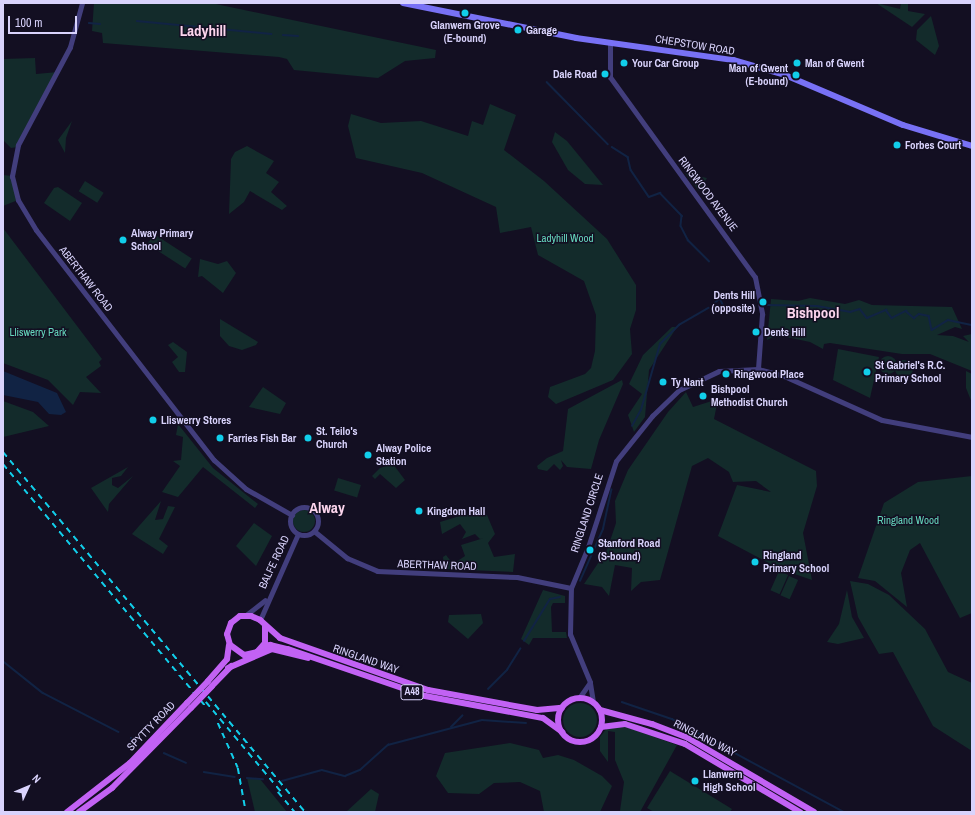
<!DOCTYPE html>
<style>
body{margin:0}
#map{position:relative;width:975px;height:815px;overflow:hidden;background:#130f22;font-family:"Archivo Narrow",sans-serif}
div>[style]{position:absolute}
.green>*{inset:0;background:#132b2b;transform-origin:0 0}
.round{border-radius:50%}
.water>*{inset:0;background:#112344}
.stream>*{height:1.5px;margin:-0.75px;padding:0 0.75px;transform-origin:0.75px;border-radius:0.75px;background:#112344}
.tertiary>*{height:5px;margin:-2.5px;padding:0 2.5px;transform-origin:2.5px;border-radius:2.5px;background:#423e7d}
.tertiary>.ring{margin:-2.5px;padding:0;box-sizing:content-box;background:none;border:5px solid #423e7d;border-radius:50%}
.secondary>*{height:6px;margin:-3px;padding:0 3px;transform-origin:3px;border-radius:3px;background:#7871f5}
.primary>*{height:6px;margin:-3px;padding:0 3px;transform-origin:3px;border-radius:3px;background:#c262f4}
.primary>.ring{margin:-3px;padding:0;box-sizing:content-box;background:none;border:6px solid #c262f4;border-radius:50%}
.rail>*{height:1.5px;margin-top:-0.75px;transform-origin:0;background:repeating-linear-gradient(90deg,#11ceea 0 6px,transparent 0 11px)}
.primary-bridge>*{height:6px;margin:-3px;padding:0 3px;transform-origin:3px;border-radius:3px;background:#c262f4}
.dots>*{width:11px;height:11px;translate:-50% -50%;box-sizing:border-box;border:2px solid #130f22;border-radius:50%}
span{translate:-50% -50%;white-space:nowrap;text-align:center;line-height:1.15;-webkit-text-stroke:3px #130f22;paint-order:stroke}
.shield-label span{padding:1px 3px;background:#130f22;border:1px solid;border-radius:3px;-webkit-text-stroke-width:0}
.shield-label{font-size:10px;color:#d9d3fc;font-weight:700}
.poi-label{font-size:11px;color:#d9d3fc;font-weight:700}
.left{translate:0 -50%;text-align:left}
.right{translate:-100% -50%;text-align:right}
.street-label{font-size:11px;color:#d9d3fc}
.park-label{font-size:11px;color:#65d7bd}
.district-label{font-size:15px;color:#fcd5ed;font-weight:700}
.frame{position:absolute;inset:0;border:4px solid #d9d3fc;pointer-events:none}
.north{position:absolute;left:8px;top:767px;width:40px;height:40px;-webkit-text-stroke:3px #130f22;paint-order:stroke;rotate:46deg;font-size:11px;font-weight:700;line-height:16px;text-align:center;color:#d9d3fc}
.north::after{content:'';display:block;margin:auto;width:14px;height:18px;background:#d9d3fc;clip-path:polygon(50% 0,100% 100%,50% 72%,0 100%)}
.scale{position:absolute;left:8px;top:16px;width:69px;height:18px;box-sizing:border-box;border:2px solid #d9d3fc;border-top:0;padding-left:5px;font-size:12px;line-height:14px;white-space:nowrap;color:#d9d3fc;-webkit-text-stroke:3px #130f22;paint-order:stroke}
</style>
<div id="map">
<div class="green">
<div style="clip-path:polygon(94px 3px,211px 3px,436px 50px,435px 58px,405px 61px,378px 78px,294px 70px,287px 59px,279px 57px,103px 43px,102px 33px,92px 31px)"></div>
<div style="clip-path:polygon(876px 3px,900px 9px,901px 3px,908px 3px,908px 11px,925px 14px,912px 27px)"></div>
<div style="clip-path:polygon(931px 16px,939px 46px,935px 55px,916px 40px,917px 30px)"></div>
<div style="clip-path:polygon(35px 58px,36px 74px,58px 72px,18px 147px,11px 148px,3px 140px,3px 59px)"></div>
<div style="clip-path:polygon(490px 104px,516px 115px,504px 150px,544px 181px,607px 239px,636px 285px,636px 310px,630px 329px,632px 354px,613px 380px,556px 404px,548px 397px,550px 387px,585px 374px,591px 368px,595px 351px,596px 315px,584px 281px,538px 255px,531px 227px,500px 233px,496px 207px,422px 173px,356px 158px,348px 126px,351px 114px,381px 123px,421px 121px,468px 136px,472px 121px,483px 125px)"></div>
<div style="clip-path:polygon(72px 121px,66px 138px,65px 153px,58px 140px)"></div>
<div style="clip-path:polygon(555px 132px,567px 141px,603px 185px,585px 184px,568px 170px,552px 142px)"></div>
<div style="clip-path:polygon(247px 146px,274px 161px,266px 173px,279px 182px,271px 192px,287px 206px,282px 210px,250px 191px,244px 202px,229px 214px,231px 159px,235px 152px)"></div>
<div style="clip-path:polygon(685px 173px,707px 178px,699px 191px)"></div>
<div style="clip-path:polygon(3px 175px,12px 176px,18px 200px,3px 206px)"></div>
<div style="left:85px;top:181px;width:22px;height:12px;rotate:32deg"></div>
<div style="clip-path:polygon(58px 187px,82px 203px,70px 221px,44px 203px,54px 188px)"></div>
<div style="clip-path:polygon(3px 228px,102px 359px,99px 362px,101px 366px,86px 377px,101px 393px,80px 392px,73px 405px,48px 380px,3px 363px)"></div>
<div style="left:154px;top:234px;width:45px;height:12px;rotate:33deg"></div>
<div style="clip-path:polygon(200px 259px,218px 264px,227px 261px,236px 273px,223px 293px,202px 276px,198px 277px)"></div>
<div style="clip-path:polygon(810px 298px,845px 304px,859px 300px,872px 305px,952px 307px,962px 329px,955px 327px,937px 335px,953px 336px,969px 342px,963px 336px,972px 334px,972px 371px,930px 354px,902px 354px,830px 343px,824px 344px,823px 349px,810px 342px,777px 335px,767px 340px,771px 299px,798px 301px)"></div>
<div style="clip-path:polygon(220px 319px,258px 342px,256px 345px,242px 350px,229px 346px,220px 336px)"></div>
<div style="clip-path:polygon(672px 327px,677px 327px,649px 370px,645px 417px,634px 432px,628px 415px,642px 394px,629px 384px,643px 355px)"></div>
<div style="clip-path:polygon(173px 342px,187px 352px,185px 372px,179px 372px,172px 362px,178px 357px,168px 345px)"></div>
<div style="clip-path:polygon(838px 349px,879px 357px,870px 398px,833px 380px)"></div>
<div class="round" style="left:879px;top:356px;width:18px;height:18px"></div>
<div class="round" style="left:895px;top:360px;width:18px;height:18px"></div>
<div style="clip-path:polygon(966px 371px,972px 374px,972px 403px,966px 388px)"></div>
<div style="clip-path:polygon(622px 380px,623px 384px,599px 440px,591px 469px,567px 467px,561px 460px,563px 466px,560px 470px,554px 464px,547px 471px,538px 469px,537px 466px,547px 458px,563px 451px,568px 409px)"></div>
<div style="clip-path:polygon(263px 387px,286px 403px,280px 414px,249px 407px)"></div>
<div style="clip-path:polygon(686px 392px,693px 407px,718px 399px,714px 419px,816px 471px,817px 486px,803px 533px,812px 580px,780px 569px,718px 536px,737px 485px,771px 492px,756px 481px,733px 482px,729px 472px,708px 458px,692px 466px,660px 580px,641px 582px,631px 591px,632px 568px,615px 565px,609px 596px,602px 587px,584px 584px,607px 550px,616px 523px,615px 501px,628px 470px,668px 412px)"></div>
<div style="clip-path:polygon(3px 401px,33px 412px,49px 426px,3px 437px)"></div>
<div style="clip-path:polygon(178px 424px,213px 468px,258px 504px,255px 508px,203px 467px,178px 497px,162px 492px,180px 466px,173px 461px,181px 460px,183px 437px,176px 435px)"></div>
<div style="clip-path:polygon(393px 464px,405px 480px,396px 488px,380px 474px,375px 479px,372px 476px,380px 468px)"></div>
<div style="clip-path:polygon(128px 467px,121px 476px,112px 478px,112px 485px,118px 488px,133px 476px,109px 504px,108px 512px,91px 488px)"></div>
<div style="clip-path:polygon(972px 476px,972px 613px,960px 618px,920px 543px,910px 550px,901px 573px,907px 607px,875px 581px,858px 578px,884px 503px,918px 482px)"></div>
<div style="left:338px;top:478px;width:24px;height:13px;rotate:17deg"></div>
<div style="clip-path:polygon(161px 501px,155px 520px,163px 519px,168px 506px,175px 507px,159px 539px,168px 546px,163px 554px,132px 534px)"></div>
<div class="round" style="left:293px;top:510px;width:22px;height:22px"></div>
<div style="clip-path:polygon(463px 515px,487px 515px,495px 534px,488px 543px,494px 557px,515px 554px,513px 572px,444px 569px,443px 557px,446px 555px,453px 564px,465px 556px,461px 545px,484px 538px,480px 539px,475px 534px,462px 539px,466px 532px,460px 524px,442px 534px,440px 522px)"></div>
<div style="clip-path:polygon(254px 523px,272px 536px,256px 566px,236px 546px)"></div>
<div style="left:779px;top:571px;width:10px;height:21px;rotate:24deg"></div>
<div style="left:789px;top:576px;width:10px;height:21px;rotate:24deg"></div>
<div style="clip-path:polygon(850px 581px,868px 584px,889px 595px,925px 629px,948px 672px,972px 683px,972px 751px,933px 726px,893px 652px,879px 654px,858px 617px)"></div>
<div style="clip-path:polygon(543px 590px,565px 596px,565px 603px,553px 603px,551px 607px,552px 632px,566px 632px,567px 638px,533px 638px,529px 645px,521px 639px)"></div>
<div style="clip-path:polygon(847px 590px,852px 617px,864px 638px,838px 644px,827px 642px,839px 624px)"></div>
<div style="clip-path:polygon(481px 614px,483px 623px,468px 639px,448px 622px,449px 615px)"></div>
<div class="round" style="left:563px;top:703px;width:34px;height:34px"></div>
<div style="clip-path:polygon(626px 727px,677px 745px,640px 812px,613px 812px,620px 811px,624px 782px,615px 760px,615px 732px,608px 731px,608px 762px,600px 751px,600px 737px,607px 728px)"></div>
<div style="clip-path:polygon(510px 743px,539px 750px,543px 758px,558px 755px,574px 760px,602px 776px,612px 786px,600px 812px,544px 812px,540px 791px,520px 782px,494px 783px,479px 794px,448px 793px,436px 776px,445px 753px)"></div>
<div style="clip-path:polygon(670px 771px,732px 809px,730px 812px,654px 812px,647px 808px)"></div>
<div style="clip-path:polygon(247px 778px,260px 779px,287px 812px,255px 812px)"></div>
<div style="clip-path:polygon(371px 789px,379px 794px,375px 812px,346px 812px)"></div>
</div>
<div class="water">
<div style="clip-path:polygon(3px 371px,57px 393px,66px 412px,61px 415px,49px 414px,38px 402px,3px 395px)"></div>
</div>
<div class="stream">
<div style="left:137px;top:21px;width:135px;rotate:5.5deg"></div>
<div style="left:89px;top:23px;width:11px;rotate:5deg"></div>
<div style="left:283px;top:35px;width:15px;rotate:4deg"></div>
<div style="left:547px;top:82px;width:87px;rotate:45.5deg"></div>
<div style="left:612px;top:147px;width:19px;rotate:32deg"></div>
<div style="left:628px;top:157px;width:13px;rotate:77deg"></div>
<div style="left:631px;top:170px;width:32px;rotate:56deg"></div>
<div style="left:649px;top:197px;width:12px;rotate:-20deg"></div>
<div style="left:660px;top:193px;width:32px;rotate:46deg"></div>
<div style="left:682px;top:216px;width:10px;rotate:96deg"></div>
<div style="left:681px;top:226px;width:16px;rotate:63deg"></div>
<div style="left:688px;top:240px;width:30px;rotate:45deg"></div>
<div style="left:715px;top:303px;width:7px;rotate:-45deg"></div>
<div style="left:720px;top:298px;width:10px;rotate:66deg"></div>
<div style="left:724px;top:307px;width:31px;rotate:-2deg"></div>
<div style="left:767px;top:305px;width:50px;rotate:1.1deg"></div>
<div style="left:817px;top:306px;width:34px;rotate:10deg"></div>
<div style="left:850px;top:312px;width:10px;rotate:-17deg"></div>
<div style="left:860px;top:309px;width:11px;rotate:52deg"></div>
<div style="left:867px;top:318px;width:21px;rotate:-23deg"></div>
<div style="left:886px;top:310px;width:10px;rotate:53deg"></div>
<div style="left:892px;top:318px;width:16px;rotate:-27deg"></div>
<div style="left:906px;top:311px;width:11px;rotate:41deg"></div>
<div style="left:914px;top:318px;width:6px;rotate:-39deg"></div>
<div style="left:919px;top:314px;width:10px;rotate:11deg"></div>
<div style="left:929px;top:316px;width:14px;rotate:78deg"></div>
<div style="left:932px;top:330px;width:19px;rotate:-32deg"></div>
<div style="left:948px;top:320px;width:25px;rotate:12deg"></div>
<div style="left:632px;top:426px;width:18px;rotate:-61deg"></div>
<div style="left:641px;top:410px;width:69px;rotate:-73.9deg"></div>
<div style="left:660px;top:344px;width:27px;rotate:-45deg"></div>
<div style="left:679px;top:325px;width:34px;rotate:-30deg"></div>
<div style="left:580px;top:581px;width:57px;rotate:-66.1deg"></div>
<div style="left:603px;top:529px;width:40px;rotate:-78deg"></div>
<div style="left:524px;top:641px;width:49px;rotate:-58.2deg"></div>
<div style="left:550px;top:599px;width:10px;rotate:-11deg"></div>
<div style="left:3px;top:661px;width:51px;rotate:38.7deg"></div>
<div style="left:43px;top:693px;width:85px;rotate:27.2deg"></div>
<div style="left:488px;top:689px;width:27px;rotate:-45deg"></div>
<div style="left:507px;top:670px;width:25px;rotate:-58deg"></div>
<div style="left:622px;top:702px;width:53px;rotate:18.8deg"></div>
<div style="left:672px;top:719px;width:196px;rotate:28.4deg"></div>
<div style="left:451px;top:727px;width:16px;rotate:-45deg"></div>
<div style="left:131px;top:738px;width:6px;rotate:18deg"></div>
<div style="left:164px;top:753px;width:24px;rotate:24deg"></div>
<div style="left:204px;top:772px;width:31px;rotate:9deg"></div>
<div style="left:247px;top:778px;width:16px;rotate:4deg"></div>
<div style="left:282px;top:781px;width:41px;rotate:-15.4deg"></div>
<div style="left:322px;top:770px;width:24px;rotate:15deg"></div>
<div style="left:345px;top:776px;width:16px;rotate:-22deg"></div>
<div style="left:360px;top:770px;width:38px;rotate:-42deg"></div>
<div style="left:388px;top:745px;width:97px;rotate:-14.9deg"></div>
<div style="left:482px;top:720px;width:44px;rotate:3.9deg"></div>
</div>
<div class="tertiary">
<div style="left:82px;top:3px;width:46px;rotate:105.3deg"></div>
<div style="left:70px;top:47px;width:111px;rotate:118deg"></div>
<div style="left:18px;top:145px;width:32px;rotate:101deg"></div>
<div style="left:12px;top:176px;width:25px;rotate:76deg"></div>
<div style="left:18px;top:200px;width:35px;rotate:59deg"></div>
<div style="left:36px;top:230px;width:291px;rotate:52.3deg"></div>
<div style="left:214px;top:460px;width:43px;rotate:42.2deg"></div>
<div style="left:246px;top:489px;width:53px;rotate:29.5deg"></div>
<div style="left:610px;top:43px;width:34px;rotate:90deg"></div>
<div style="left:610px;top:77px;width:247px;rotate:54.1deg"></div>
<div style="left:755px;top:277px;width:38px;rotate:79deg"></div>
<div style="left:762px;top:314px;width:55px;rotate:94.2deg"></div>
<div class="ring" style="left:290px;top:507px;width:23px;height:23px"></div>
<div style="left:314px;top:531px;width:43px;rotate:39.3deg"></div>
<div style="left:347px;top:558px;width:33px;rotate:23deg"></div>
<div style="left:377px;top:571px;width:140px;rotate:2.5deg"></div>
<div style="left:517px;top:577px;width:55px;rotate:11.5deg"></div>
<div style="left:246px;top:615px;width:24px;rotate:-38deg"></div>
<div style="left:260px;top:620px;width:94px;rotate:-66.2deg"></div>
<div style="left:579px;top:698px;width:19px;rotate:-55deg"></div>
<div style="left:593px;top:702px;width:20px;rotate:-99deg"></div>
<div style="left:590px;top:682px;width:52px;rotate:-112.6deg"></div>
<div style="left:570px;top:634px;width:46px;rotate:-88.8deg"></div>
<div style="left:571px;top:588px;width:44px;rotate:-67.5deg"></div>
<div style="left:588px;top:547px;width:90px;rotate:-72deg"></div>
<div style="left:616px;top:461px;width:58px;rotate:-51.3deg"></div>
<div style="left:652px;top:416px;width:37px;rotate:-44deg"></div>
<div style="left:679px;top:390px;width:44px;rotate:-25.4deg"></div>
<div style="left:719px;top:371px;width:39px;rotate:-3deg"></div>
<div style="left:758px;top:369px;width:27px;rotate:15deg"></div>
<div style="left:784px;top:376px;width:107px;rotate:24.2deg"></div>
<div style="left:882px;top:420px;width:92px;rotate:10.7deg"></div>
</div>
<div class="secondary">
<div style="left:403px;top:3px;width:177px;rotate:11.4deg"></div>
<div style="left:576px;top:38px;width:159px;rotate:8deg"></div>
<div style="left:733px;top:60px;width:54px;rotate:16.1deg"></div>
<div style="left:785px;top:75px;width:128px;rotate:23deg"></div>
<div style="left:903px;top:125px;width:72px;rotate:16.9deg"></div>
</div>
<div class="primary">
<div style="left:265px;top:626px;width:17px;rotate:90deg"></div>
<div style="left:265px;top:643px;width:12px;rotate:132deg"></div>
<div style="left:257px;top:652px;width:13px;rotate:167deg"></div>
<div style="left:244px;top:655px;width:17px;rotate:-144deg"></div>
<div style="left:230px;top:645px;width:11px;rotate:-105deg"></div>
<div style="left:227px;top:634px;width:12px;rotate:-70deg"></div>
<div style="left:231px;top:623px;width:11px;rotate:-38deg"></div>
<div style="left:240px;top:616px;width:11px"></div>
<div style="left:251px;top:616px;width:10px;rotate:24deg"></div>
<div style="left:260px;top:620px;width:27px;rotate:42deg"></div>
<div style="left:280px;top:638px;width:157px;rotate:19.4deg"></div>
<div style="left:428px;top:690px;width:111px;rotate:10.4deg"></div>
<div style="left:537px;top:710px;width:25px;rotate:-5deg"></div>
<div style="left:262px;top:648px;width:9px;rotate:-21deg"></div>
<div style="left:270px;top:645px;width:18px;rotate:13deg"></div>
<div style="left:288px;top:649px;width:145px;rotate:18.9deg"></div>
<div style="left:425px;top:696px;width:120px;rotate:10.6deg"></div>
<div style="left:543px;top:718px;width:24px;rotate:36deg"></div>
<div style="left:228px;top:668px;width:48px;rotate:-23.4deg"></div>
<div style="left:272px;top:649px;width:37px;rotate:14deg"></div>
<div style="left:208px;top:681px;width:29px;rotate:-49deg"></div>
<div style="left:227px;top:659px;width:14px;rotate:-82deg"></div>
<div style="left:212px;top:686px;width:28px;rotate:-46deg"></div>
<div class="ring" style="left:558px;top:698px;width:38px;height:38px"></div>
<div style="left:600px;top:710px;width:54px;rotate:15.1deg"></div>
<div style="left:652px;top:724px;width:39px;rotate:21deg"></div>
<div style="left:688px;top:738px;width:146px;rotate:30.4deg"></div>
<div style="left:601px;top:727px;width:24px;rotate:-7deg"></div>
<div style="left:625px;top:724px;width:63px;rotate:18.4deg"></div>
<div style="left:685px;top:744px;width:134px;rotate:30.6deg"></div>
<div style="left:67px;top:812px;width:80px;rotate:-37.9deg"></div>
<div style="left:130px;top:763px;width:83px;rotate:-46.5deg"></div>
<div style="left:79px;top:812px;width:41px;rotate:-36deg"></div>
<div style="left:112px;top:788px;width:112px;rotate:-45.4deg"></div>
</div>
<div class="rail">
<div style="left:3px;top:452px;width:470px;rotate:50deg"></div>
<div style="left:3px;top:464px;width:318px;rotate:50.1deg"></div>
<div style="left:206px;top:702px;width:120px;rotate:50.1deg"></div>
<div style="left:218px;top:723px;width:49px;rotate:66deg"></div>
<div style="left:238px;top:768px;width:45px;rotate:79.7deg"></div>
<div style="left:278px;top:792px;width:26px;rotate:50deg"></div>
</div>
<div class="primary-bridge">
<div style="left:187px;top:703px;width:30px;rotate:-46deg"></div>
<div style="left:191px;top:708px;width:30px;rotate:-46deg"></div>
</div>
<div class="dots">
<div style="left:465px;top:13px;background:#11ceea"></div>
<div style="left:518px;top:30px;background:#11ceea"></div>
<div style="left:624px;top:63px;background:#11ceea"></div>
<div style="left:797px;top:63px;background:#11ceea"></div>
<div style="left:605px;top:74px;background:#11ceea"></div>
<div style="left:796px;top:75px;background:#11ceea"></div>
<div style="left:897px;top:145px;background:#11ceea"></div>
<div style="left:123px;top:240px;background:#11ceea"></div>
<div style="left:763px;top:302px;background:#11ceea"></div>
<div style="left:756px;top:332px;background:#11ceea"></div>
<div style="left:867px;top:372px;background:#11ceea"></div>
<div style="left:726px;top:374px;background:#11ceea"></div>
<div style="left:663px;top:382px;background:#11ceea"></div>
<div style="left:703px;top:396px;background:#11ceea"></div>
<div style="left:153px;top:420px;background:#11ceea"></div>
<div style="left:220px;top:438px;background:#11ceea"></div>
<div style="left:308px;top:438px;background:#11ceea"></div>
<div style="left:368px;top:455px;background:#11ceea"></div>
<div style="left:419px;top:511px;background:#11ceea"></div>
<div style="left:590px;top:550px;background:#11ceea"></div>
<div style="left:755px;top:562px;background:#11ceea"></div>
<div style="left:695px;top:781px;background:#11ceea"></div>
</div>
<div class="shield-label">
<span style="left:412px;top:692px">A48</span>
</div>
<div class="poi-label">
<span style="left:465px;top:32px">Glanwern Grove<br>(E-bound)</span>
<span class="left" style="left:526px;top:30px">Garage</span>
<span class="left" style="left:632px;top:63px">Your Car Group</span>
<span class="left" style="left:805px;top:63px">Man of Gwent</span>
<span class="right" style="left:788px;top:75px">Man of Gwent<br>(E-bound)</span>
<span class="right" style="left:597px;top:74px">Dale Road</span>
<span class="left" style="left:905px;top:145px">Forbes Court</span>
<span class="left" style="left:131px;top:240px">Alway Primary<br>School</span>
<span class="right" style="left:755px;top:302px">Dents Hill<br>(opposite)</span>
<span class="left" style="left:764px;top:332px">Dents Hill</span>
<span class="left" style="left:875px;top:372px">St Gabriel's R.C.<br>Primary School</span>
<span class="left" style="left:734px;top:374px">Ringwood Place</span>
<span class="left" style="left:671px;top:382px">Ty Nant</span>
<span class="left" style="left:711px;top:396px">Bishpool<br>Methodist Church</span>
<span class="left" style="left:161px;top:420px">Lliswerry Stores</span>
<span class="left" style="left:316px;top:438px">St. Teilo's<br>Church</span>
<span class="left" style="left:228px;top:438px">Farries Fish Bar</span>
<span class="left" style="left:376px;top:455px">Alway Police<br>Station</span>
<span class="left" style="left:427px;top:511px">Kingdom Hall</span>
<span class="left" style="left:598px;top:550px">Stanford Road<br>(S-bound)</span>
<span class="left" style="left:763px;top:562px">Ringland<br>Primary School</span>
<span class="left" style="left:703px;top:781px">Llanwern<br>High School</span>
</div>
<div class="street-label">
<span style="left:695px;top:45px;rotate:9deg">CHEPSTOW ROAD</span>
<span style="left:708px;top:194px;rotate:53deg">RINGWOOD AVENUE</span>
<span style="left:86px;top:279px;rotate:52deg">ABERTHAW ROAD</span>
<span style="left:587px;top:513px;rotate:-72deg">RINGLAND CIRCLE</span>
<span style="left:274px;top:562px;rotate:-65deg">BALFE ROAD</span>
<span style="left:437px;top:565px;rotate:2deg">ABERTHAW ROAD</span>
<span style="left:366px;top:659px;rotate:19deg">RINGLAND WAY</span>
<span style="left:151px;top:726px;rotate:-46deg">SPYTTY ROAD</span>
<span style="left:705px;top:738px;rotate:27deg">RINGLAND WAY</span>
</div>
<div class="park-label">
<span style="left:565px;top:238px">Ladyhill Wood</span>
<span style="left:38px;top:332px">Lliswerry Park</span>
<span style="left:908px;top:520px">Ringland Wood</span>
</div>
<div class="district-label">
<span style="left:203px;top:31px">Ladyhill</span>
<span style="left:813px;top:313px">Bishpool</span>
<span style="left:327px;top:508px">Alway</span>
</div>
<div class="frame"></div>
<div class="north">N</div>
<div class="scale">100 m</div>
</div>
